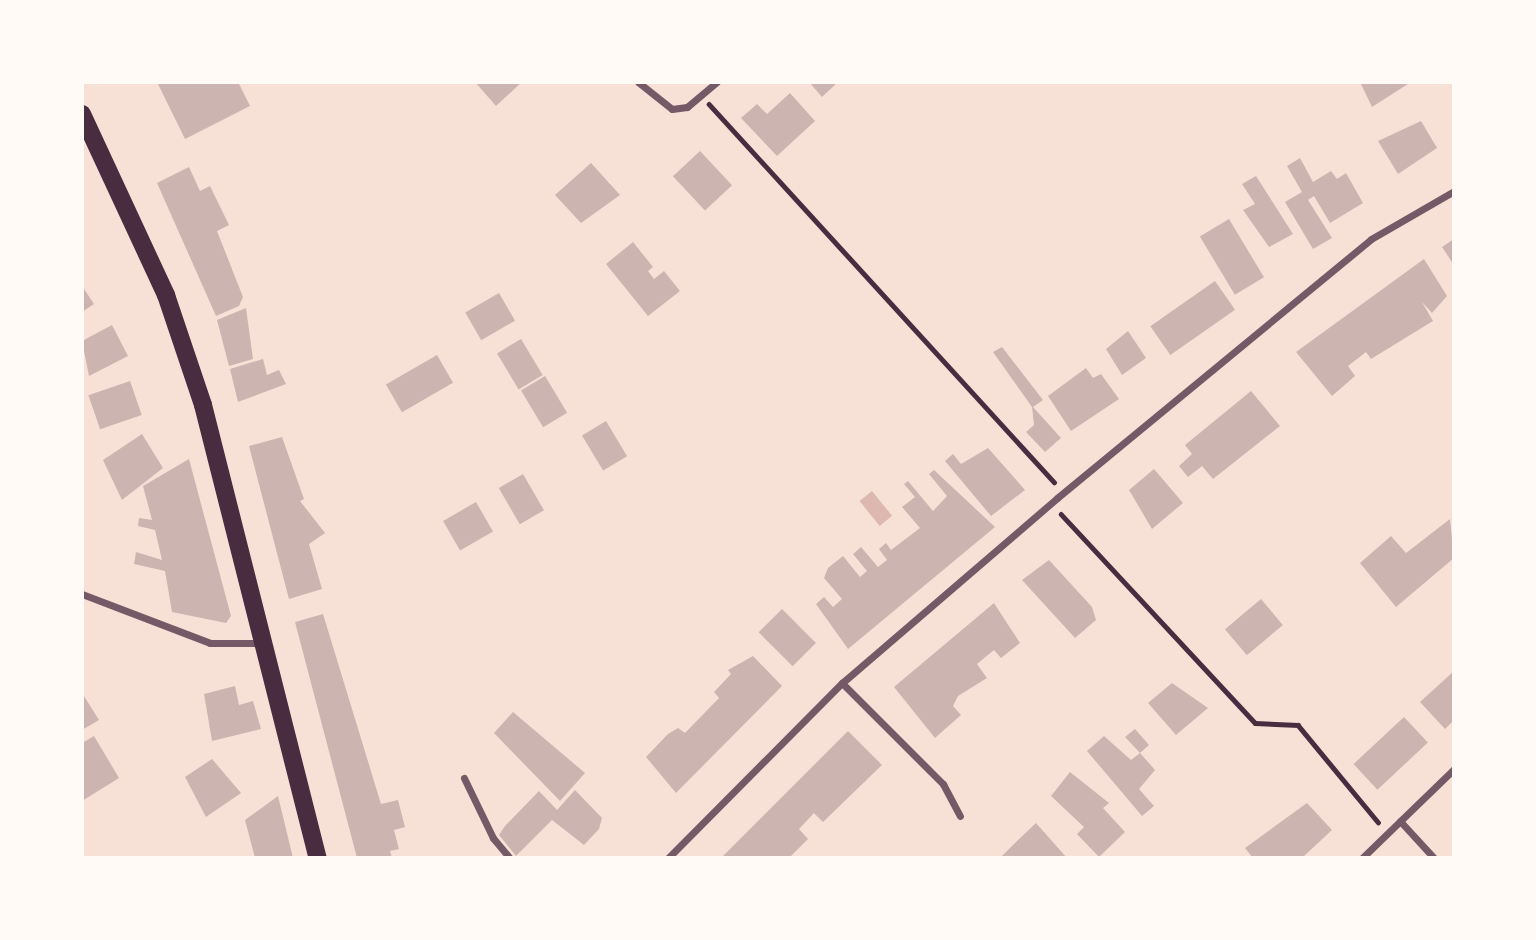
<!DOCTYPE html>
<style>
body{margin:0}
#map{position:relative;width:1536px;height:940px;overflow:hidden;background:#f7e1d7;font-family:"Public Sans",sans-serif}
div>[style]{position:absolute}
.water>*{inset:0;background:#dcb8b0;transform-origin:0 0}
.building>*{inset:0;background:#ccb4b1;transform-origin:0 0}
.path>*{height:4.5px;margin:-2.25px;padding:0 2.25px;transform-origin:2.25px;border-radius:2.25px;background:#4a2c40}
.minor>*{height:7px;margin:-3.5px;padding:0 3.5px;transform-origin:3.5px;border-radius:3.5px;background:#755966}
.primary>*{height:18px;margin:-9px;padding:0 9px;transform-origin:9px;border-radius:9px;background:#4a2c40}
span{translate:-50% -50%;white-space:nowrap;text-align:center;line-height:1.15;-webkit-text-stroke:7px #fffaf5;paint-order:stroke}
.frame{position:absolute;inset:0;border:84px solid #fffaf5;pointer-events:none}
</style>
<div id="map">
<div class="water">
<div style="left:872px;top:491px;width:32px;height:16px;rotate:51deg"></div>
</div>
<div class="building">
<div style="clip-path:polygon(157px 82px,238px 82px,250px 106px,185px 139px)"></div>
<div style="clip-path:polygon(475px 82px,522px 82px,496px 106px)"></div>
<div style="clip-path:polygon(809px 82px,838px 82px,822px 97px)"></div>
<div style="clip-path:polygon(1360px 82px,1411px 82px,1372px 107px)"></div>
<div style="clip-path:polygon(790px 93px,815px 121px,777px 156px,741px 118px,757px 104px,767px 114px)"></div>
<div style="clip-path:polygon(1421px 121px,1437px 148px,1398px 174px,1378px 141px)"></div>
<div style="left:700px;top:151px;width:47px;height:37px;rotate:47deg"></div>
<div style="clip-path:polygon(1300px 158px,1313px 182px,1331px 171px,1337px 179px,1346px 173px,1363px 203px,1330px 223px,1314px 196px,1308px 200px,1332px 238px,1313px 249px,1285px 202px,1302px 192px,1287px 166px)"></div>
<div style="clip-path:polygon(591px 163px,620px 195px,581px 223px,555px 195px)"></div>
<div style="clip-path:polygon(189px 167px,200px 191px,210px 186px,229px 225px,217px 231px,243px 297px,239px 306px,216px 316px,157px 183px)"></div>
<div style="clip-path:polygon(1256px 176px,1293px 234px,1269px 247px,1243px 210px,1255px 204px,1242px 184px)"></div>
<div style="left:1229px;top:219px;width:68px;height:34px;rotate:59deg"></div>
<div style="clip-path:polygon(1454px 239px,1454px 265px,1442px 247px)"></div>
<div style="clip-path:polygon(633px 242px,653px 267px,648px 271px,654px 279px,664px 271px,680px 291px,648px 316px,606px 264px)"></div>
<div style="clip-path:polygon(1424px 259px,1447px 296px,1432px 313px,1422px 302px,1433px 321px,1371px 359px,1366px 352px,1348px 366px,1355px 376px,1332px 396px,1296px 352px)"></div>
<div style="left:1215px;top:281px;width:35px;height:79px;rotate:55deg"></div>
<div style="clip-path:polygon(82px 286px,94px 304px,82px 312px)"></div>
<div style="left:499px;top:293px;width:32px;height:39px;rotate:60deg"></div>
<div style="clip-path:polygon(246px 308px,253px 359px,229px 366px,217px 320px)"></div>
<div style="clip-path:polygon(112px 325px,128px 356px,89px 376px,82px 341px)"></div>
<div style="clip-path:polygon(1128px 331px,1146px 358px,1122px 375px,1106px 349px)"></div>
<div style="left:521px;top:339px;width:42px;height:28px;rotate:59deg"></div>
<div style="clip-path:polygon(1002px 347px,1043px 400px,1033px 407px,1061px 438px,1045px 452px,1026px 432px,1034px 425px,1032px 407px,993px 352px)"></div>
<div style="left:437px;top:355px;width:32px;height:59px;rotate:60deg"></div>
<div style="clip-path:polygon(263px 359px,267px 375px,279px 370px,286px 384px,238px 402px,230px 369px)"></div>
<div style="clip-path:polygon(1086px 368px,1093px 378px,1101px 374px,1119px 399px,1071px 431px,1048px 396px)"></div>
<div style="left:545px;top:376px;width:43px;height:28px;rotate:59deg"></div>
<div style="left:130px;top:381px;width:36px;height:44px;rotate:71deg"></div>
<div style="clip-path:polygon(1251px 391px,1280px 426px,1213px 479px,1202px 466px,1188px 477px,1179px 466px,1192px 454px,1185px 445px)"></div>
<div style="left:606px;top:421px;width:41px;height:28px;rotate:59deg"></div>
<div style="clip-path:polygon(142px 434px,163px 468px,122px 500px,103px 460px)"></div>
<div style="clip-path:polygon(282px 437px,304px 499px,300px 501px,325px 533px,309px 544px,322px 589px,289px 599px,249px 446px)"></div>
<div style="clip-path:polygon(988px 448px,1025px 490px,991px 516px,945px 461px,953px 454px,961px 464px)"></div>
<div style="clip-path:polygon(189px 459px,231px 616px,226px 623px,172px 612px,165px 571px,134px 564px,136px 552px,162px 560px,155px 530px,138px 526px,139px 518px,152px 520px,143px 486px)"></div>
<div style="clip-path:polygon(1154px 469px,1183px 503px,1152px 529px,1129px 490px)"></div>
<div style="clip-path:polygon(934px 470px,995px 527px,848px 649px,816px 604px,824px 597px,833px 607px,842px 599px,824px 578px,828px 568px,843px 556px,860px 577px,867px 571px,853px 554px,861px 547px,878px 567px,887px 560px,879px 549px,886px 543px,891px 550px,920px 528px,902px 507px,915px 497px,904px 484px,908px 481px,933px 511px,947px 496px,929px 474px)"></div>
<div style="left:523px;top:474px;width:42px;height:28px;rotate:60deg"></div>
<div style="left:476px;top:502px;width:34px;height:38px;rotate:60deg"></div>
<div style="clip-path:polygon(1450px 519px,1454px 558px,1396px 607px,1360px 563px,1391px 536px,1406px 553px)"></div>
<div style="clip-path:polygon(1049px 560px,1092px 607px,1096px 620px,1075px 638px,1022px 580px)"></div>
<div style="left:1261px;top:599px;width:34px;height:47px;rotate:50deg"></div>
<div style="clip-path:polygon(994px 603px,1020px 643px,1001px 658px,994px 650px,977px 664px,987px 678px,958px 696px,953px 706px,961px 715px,935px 738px,894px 687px)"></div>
<div style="left:782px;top:609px;width:48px;height:33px;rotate:45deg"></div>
<div style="clip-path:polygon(323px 614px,381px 804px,398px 800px,405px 827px,394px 830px,399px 849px,390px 851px,392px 858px,357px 858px,295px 622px)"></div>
<div style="clip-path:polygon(753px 656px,782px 686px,676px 793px,646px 757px,668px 734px,678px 728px,685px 733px,719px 698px,714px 692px,731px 674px,728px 670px)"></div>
<div style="clip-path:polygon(1454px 671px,1454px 720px,1445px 729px,1420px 702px)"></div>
<div style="clip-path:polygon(1172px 683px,1208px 708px,1176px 735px,1148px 703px)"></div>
<div style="clip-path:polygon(235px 686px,239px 705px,253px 701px,261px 729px,212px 741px,204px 694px)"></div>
<div style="clip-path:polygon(82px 693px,99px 720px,82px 730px)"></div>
<div style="clip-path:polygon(513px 712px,585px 773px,560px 801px,494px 733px)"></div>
<div style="left:1404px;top:717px;width:35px;height:69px;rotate:47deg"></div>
<div style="clip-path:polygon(1135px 729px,1149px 745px,1140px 753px,1155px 770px,1139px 789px,1154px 806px,1142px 816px,1087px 751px,1104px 736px,1131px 760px,1140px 753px,1125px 737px)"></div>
<div style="clip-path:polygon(848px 731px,882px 765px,823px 822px,814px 813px,799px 829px,808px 839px,789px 858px,721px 858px)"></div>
<div style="clip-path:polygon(94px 736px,119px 778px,82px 801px,82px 743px)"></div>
<div style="clip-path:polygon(212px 759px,241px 793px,206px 817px,185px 777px)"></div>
<div style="clip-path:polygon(1070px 772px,1109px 803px,1103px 808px,1125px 832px,1099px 857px,1077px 834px,1084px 827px,1051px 796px)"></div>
<div style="clip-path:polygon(575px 790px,602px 818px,599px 829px,584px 845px,552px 820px,516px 856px,499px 835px,505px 826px,539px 791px,557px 810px)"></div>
<div style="clip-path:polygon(278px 796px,293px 858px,255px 858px,245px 820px)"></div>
<div style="clip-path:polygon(1307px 803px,1332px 830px,1302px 858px,1253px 858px,1245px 848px)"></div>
<div style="clip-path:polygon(1036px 823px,1067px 858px,1000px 858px,1015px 843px)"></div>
</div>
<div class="path">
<div style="left:709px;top:104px;width:512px;rotate:47.61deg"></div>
<div style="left:1061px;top:514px;width:285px;rotate:47.1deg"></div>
<div style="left:1255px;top:723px;width:43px;rotate:2.7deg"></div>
<div style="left:1298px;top:725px;width:126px;rotate:50.5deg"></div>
</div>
<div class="minor">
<div style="left:638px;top:82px;width:43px;rotate:38.5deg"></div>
<div style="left:672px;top:109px;width:15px;rotate:-8deg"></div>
<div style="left:687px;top:107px;width:39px;rotate:-40deg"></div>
<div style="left:82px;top:594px;width:137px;rotate:20.9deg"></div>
<div style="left:210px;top:643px;width:52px"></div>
<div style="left:842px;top:683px;width:143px;rotate:45deg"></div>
<div style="left:943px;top:784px;width:36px;rotate:62deg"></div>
<div style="left:464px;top:778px;width:67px;rotate:64.2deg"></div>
<div style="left:493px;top:838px;width:26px;rotate:50deg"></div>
<div style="left:1400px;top:821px;width:50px;rotate:47.4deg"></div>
<div style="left:668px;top:858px;width:247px;rotate:-45.2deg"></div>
<div style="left:842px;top:683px;width:284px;rotate:-40.7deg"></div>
<div style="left:1057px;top:498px;width:407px;rotate:-39.5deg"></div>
<div style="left:1371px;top:239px;width:96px;rotate:-30deg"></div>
<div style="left:1362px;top:858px;width:128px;rotate:-44.1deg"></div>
</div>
<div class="primary">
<div style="left:82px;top:114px;width:200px;rotate:65.1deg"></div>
<div style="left:166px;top:295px;width:116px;rotate:71.4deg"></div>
<div style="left:203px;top:405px;width:467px;rotate:75.8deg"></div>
</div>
<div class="frame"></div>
</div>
